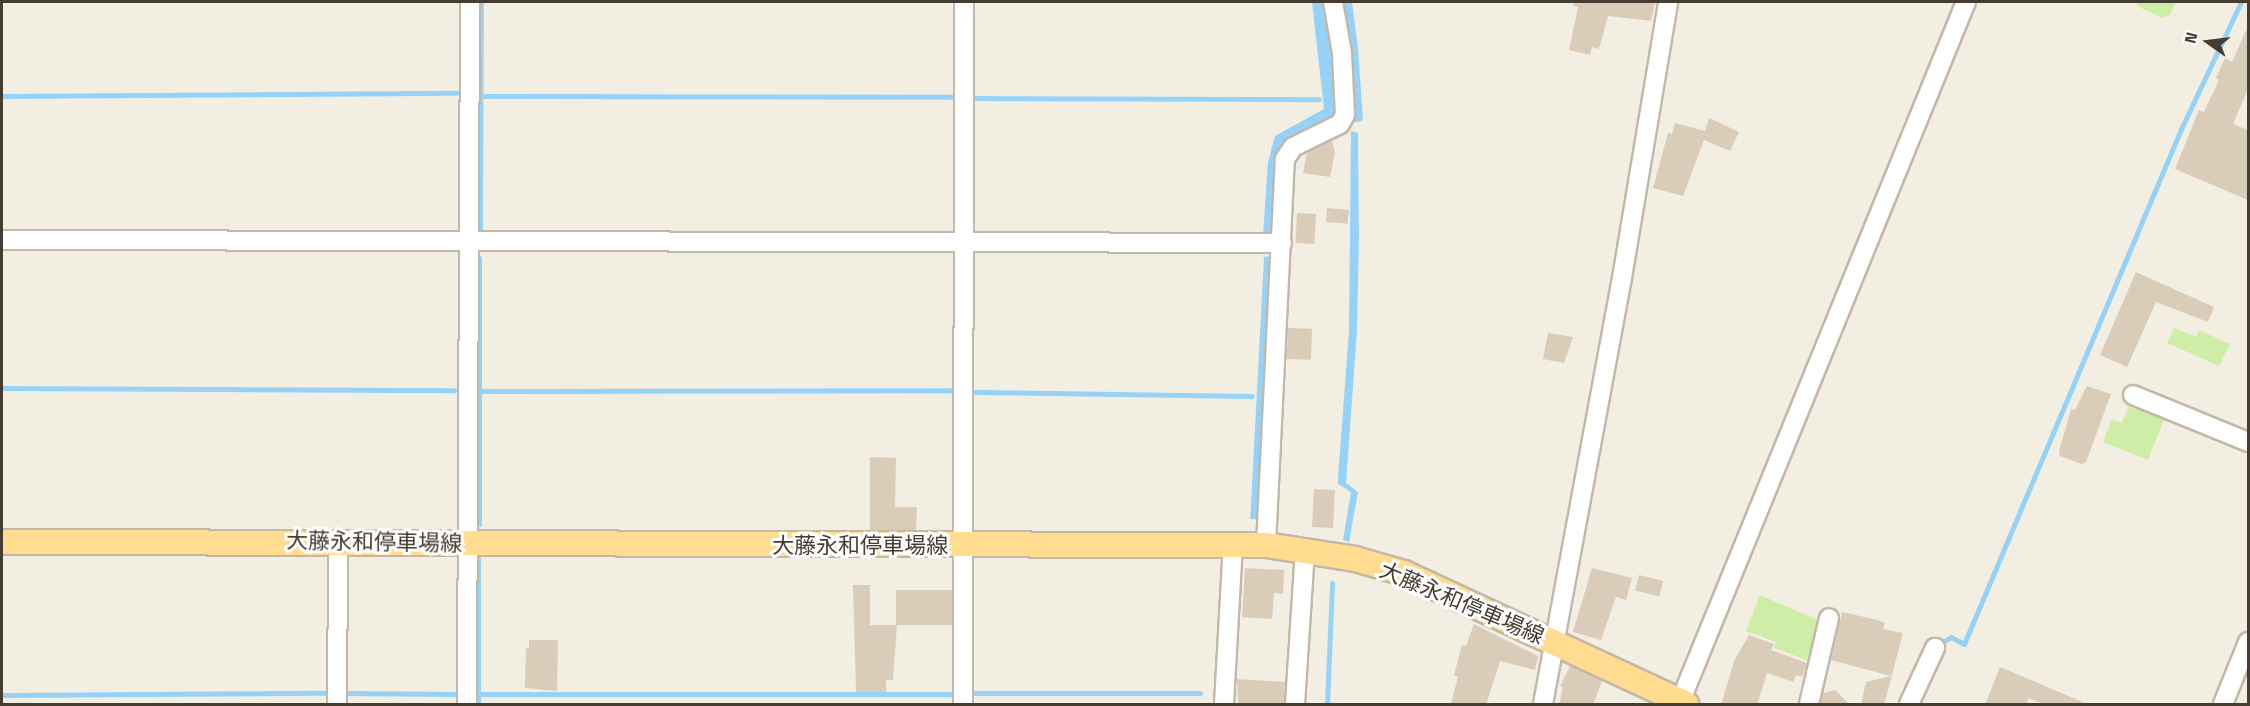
<!DOCTYPE html>
<meta charset="utf-8">
<style>
body{margin:0}
#map{position:relative;width:2250px;height:706px;overflow:hidden;background:#f3eee2;font-family:"Titillium Web","Noto Sans JP",sans-serif}
div>[style]{position:absolute}
.green>*{inset:0;background:#ceeda6}
.water>*{inset:0;background:#96d2f8;transform-origin:0 0}
.stream>*{height:5px;margin:-2.5px;padding:0 2.5px;transform-origin:2.5px;border-radius:2.5px;background:#96d2f8}
.building>*{inset:0;background:#d9ccb9;transform-origin:0 0}
.roads{filter:drop-shadow(2px 0 #c2b8a7) drop-shadow(-2px 0 #c2b8a7) drop-shadow(0 2px #c2b8a7) drop-shadow(0 -2px #c2b8a7)}
.minor>*{height:18px;margin:-9px;padding:0 9px;transform-origin:9px;border-radius:9px;background:#fff}
.major>*{height:24px;margin:-12px;padding:0 12px;transform-origin:12px;border-radius:12px;background:#ffdc8f}
span{translate:-50% -50%;white-space:nowrap;text-align:center;line-height:1.15;-webkit-text-stroke:6px #fff;paint-order:stroke}
.street-label{font-size:22px;color:#453d32}
.frame{position:absolute;inset:0;border:3px solid #453d32;pointer-events:none}
.north{position:absolute;left:2178px;top:12px;width:60px;height:60px;-webkit-text-stroke:4px #fff;paint-order:stroke;rotate:284deg;font-size:16px;font-weight:700;line-height:24px;text-align:center;color:#453d32}
.north::after{content:'';display:block;margin:auto;width:21px;height:27px;background:#453d32;clip-path:polygon(50% 0,100% 100%,50% 72%,0 100%)}
</style>
<div id="map">
<div class="green">
<div style="clip-path:polygon(2139px 2px,2176px 2px,2170px 15px,2162px 18px,2137px 6px)"></div>
<div style="clip-path:polygon(2174px 328px,2196px 337px,2199px 330px,2230px 344px,2219px 366px,2167px 343px)"></div>
<div style="clip-path:polygon(2132px 398px,2167px 412px,2148px 460px,2103px 442px,2112px 419px,2122px 423px)"></div>
<div style="clip-path:polygon(1760px 595px,1822px 622px,1812px 662px,1774px 648px,1776px 642px,1746px 631px)"></div>
</div>
<div class="water">
<div style="clip-path:polygon(1312px 2px,1325px 2px,1333px 56px,1336px 116px,1291px 139px,1275px 234px,1263px 235px,1268px 162px,1275px 136px,1324px 109px)"></div>
<div style="clip-path:polygon(1341px 2px,1352px 2px,1358px 48px,1363px 120px,1358px 122px,1352px 121px)"></div>
<div style="clip-path:polygon(1351px 131px,1358px 133px,1359px 237px,1357px 331px,1346px 483px,1358px 492px,1349px 542px,1343px 540px,1351px 492px,1338px 484px,1338px 478px,1349px 331px)"></div>
<div style="left:1274px;top:257px;width:263px;height:10px;rotate:93deg"></div>
</div>
<div class="stream">
<div style="left:2px;top:96px;width:455px;rotate:-0.4deg"></div>
<div style="left:480px;top:96px;width:476px;rotate:0.1deg"></div>
<div style="left:975px;top:98px;width:344px;rotate:0.2deg"></div>
<div style="left:480px;top:232px;width:230px;rotate:-89.8deg"></div>
<div style="left:479px;top:258px;width:266px;rotate:90deg"></div>
<div style="left:2px;top:388px;width:452px;rotate:0.3deg"></div>
<div style="left:479px;top:391px;width:475px;rotate:-0.1deg"></div>
<div style="left:974px;top:392px;width:278px;rotate:0.8deg"></div>
<div style="left:1943px;top:642px;width:9px;rotate:-32deg"></div>
<div style="left:1951px;top:637px;width:15px;rotate:28deg"></div>
<div style="left:1964px;top:644px;width:559px;rotate:-67.15deg"></div>
<div style="left:2181px;top:129px;width:140px;rotate:-64.7deg"></div>
<div style="left:346px;top:693px;width:110px;rotate:0.5deg"></div>
<div style="left:974px;top:693px;width:226px"></div>
<div style="left:478px;top:694px;width:477px"></div>
<div style="left:2px;top:695px;width:324px;rotate:-0.4deg"></div>
<div style="left:478px;top:704px;width:146px;rotate:-90deg"></div>
<div style="left:1215px;top:704px;width:55px;rotate:-86.9deg"></div>
<div style="left:1327px;top:704px;width:121px;rotate:-87.6deg"></div>
</div>
<div class="building">
<div style="clip-path:polygon(1574px 2px,1655px 2px,1651px 21px,1608px 16px,1599px 49px,1592px 47px,1590px 55px,1569px 50px,1578px 7px,1573px 6px)"></div>
<div style="clip-path:polygon(2248px 26px,2248px 89px,2233px 124px,2248px 130px,2248px 200px,2175px 169px,2199px 110px,2204px 112px,2219px 80px,2216px 78px,2225px 58px,2232px 62px)"></div>
<div style="clip-path:polygon(1709px 118px,1739px 132px,1730px 151px,1704px 140px,1683px 196px,1653px 188px,1668px 133px,1672px 134px,1675px 123px,1705px 131px)"></div>
<div style="clip-path:polygon(1332px 141px,1335px 152px,1330px 177px,1303px 173px,1307px 153px)"></div>
<div style="left:1327px;top:208px;width:22px;height:14px;rotate:5deg"></div>
<div style="left:1297px;top:213px;width:19px;height:30px;rotate:3deg"></div>
<div style="clip-path:polygon(2136px 272px,2214px 307px,2208px 322px,2156px 302px,2127px 367px,2100px 355px)"></div>
<div style="left:1288px;top:328px;width:24px;height:31px;rotate:2deg"></div>
<div style="clip-path:polygon(1548px 333px,1573px 337px,1564px 363px,1543px 359px)"></div>
<div style="clip-path:polygon(2087px 386px,2111px 394px,2086px 462px,2082px 464px,2060px 456px,2059px 451px,2071px 409px,2075px 410px)"></div>
<div style="clip-path:polygon(870px 457px,896px 458px,895px 507px,917px 507px,916px 530px,870px 530px)"></div>
<div style="left:1314px;top:489px;width:21px;height:38px;rotate:3deg"></div>
<div style="clip-path:polygon(1245px 568px,1284px 570px,1283px 594px,1274px 593px,1272px 619px,1242px 617px)"></div>
<div style="clip-path:polygon(1592px 568px,1632px 578px,1626px 600px,1616px 597px,1601px 640px,1573px 632px)"></div>
<div style="left:1639px;top:575px;width:25px;height:16px;rotate:14deg"></div>
<div style="clip-path:polygon(853px 585px,870px 585px,870px 625px,897px 625px,893px 680px,886px 680px,886px 692px,856px 692px)"></div>
<div style="left:952px;top:590px;width:35px;height:56px;rotate:90deg"></div>
<div style="clip-path:polygon(1842px 612px,1878px 620px,1885px 623px,1883px 629px,1903px 633px,1884px 705px,1861px 705px,1866px 682px,1891px 676px,1831px 660px)"></div>
<div style="clip-path:polygon(1474px 624px,1538px 656px,1535px 670px,1500px 661px,1486px 705px,1458px 705px,1451px 703px,1458px 677px,1454px 675px,1462px 645px,1466px 646px)"></div>
<div style="clip-path:polygon(1749px 635px,1774px 644px,1771px 650px,1807px 663px,1802px 677px,1796px 675px,1793px 682px,1767px 673px,1757px 705px,1721px 705px,1734px 661px)"></div>
<div style="clip-path:polygon(529px 640px,558px 640px,557px 691px,525px 688px,526px 648px,529px 648px)"></div>
<div style="clip-path:polygon(1570px 666px,1602px 681px,1593px 705px,1559px 705px,1563px 687px,1560px 686px)"></div>
<div style="clip-path:polygon(2000px 667px,2052px 689px,2089px 705px,2045px 705px,2029px 698px,2026px 705px,1985px 705px)"></div>
<div style="clip-path:polygon(1237px 679px,1285px 682px,1284px 703px,1238px 705px)"></div>
<div style="clip-path:polygon(1835px 690px,1850px 705px,1820px 705px,1823px 693px)"></div>
</div>
<div class="roads">
<div class="minor">
<div style="left:2px;top:240px;width:1280px;rotate:0.13deg"></div>
<div style="left:2133px;top:395px;width:124px;rotate:22.2deg"></div>
<div style="left:1266px;top:545px;width:386px;rotate:-87.2deg"></div>
<div style="left:1285px;top:159px;width:14px;rotate:-56deg"></div>
<div style="left:1293px;top:147px;width:52px;rotate:-26.1deg"></div>
<div style="left:1340px;top:124px;width:10px;rotate:-61deg"></div>
<div style="left:1345px;top:115px;width:62px;rotate:-92.8deg"></div>
<div style="left:1342px;top:53px;width:52px;rotate:-100deg"></div>
<div style="left:1680px;top:702px;width:756px;rotate:-67.78deg"></div>
<div style="left:337px;top:704px;width:163px;rotate:-89.6deg"></div>
<div style="left:467px;top:704px;width:702px;rotate:-89.76deg"></div>
<div style="left:963px;top:704px;width:702px;rotate:-89.92deg"></div>
<div style="left:1224px;top:704px;width:161px;rotate:-86.8deg"></div>
<div style="left:1295px;top:704px;width:154px;rotate:-86.3deg"></div>
<div style="left:1543px;top:704px;width:433px;rotate:-79.5deg"></div>
<div style="left:1622px;top:278px;width:280px;rotate:-80.5deg"></div>
<div style="left:1809px;top:704px;width:88px;rotate:-76.9deg"></div>
<div style="left:1909px;top:704px;width:62px;rotate:-65.1deg"></div>
<div style="left:2223px;top:704px;width:67px;rotate:-68deg"></div>
</div>
<div class="major">
<div style="left:2px;top:542px;width:1264px;rotate:0.14deg"></div>
<div style="left:1266px;top:545px;width:90px;rotate:8.9deg"></div>
<div style="left:1355px;top:559px;width:51px;rotate:15.9deg"></div>
<div style="left:1404px;top:573px;width:311px;rotate:24.9deg"></div>
</div>
</div>
<div class="street-label">
<span style="left:374px;top:542px;rotate:1deg">大藤永和停車場線</span>
<span style="left:860px;top:546px">大藤永和停車場線</span>
<span style="left:1462px;top:603px;rotate:23deg">大藤永和停車場線</span>
</div>
<div class="frame"></div>
<div class="north">N</div>
</div>
